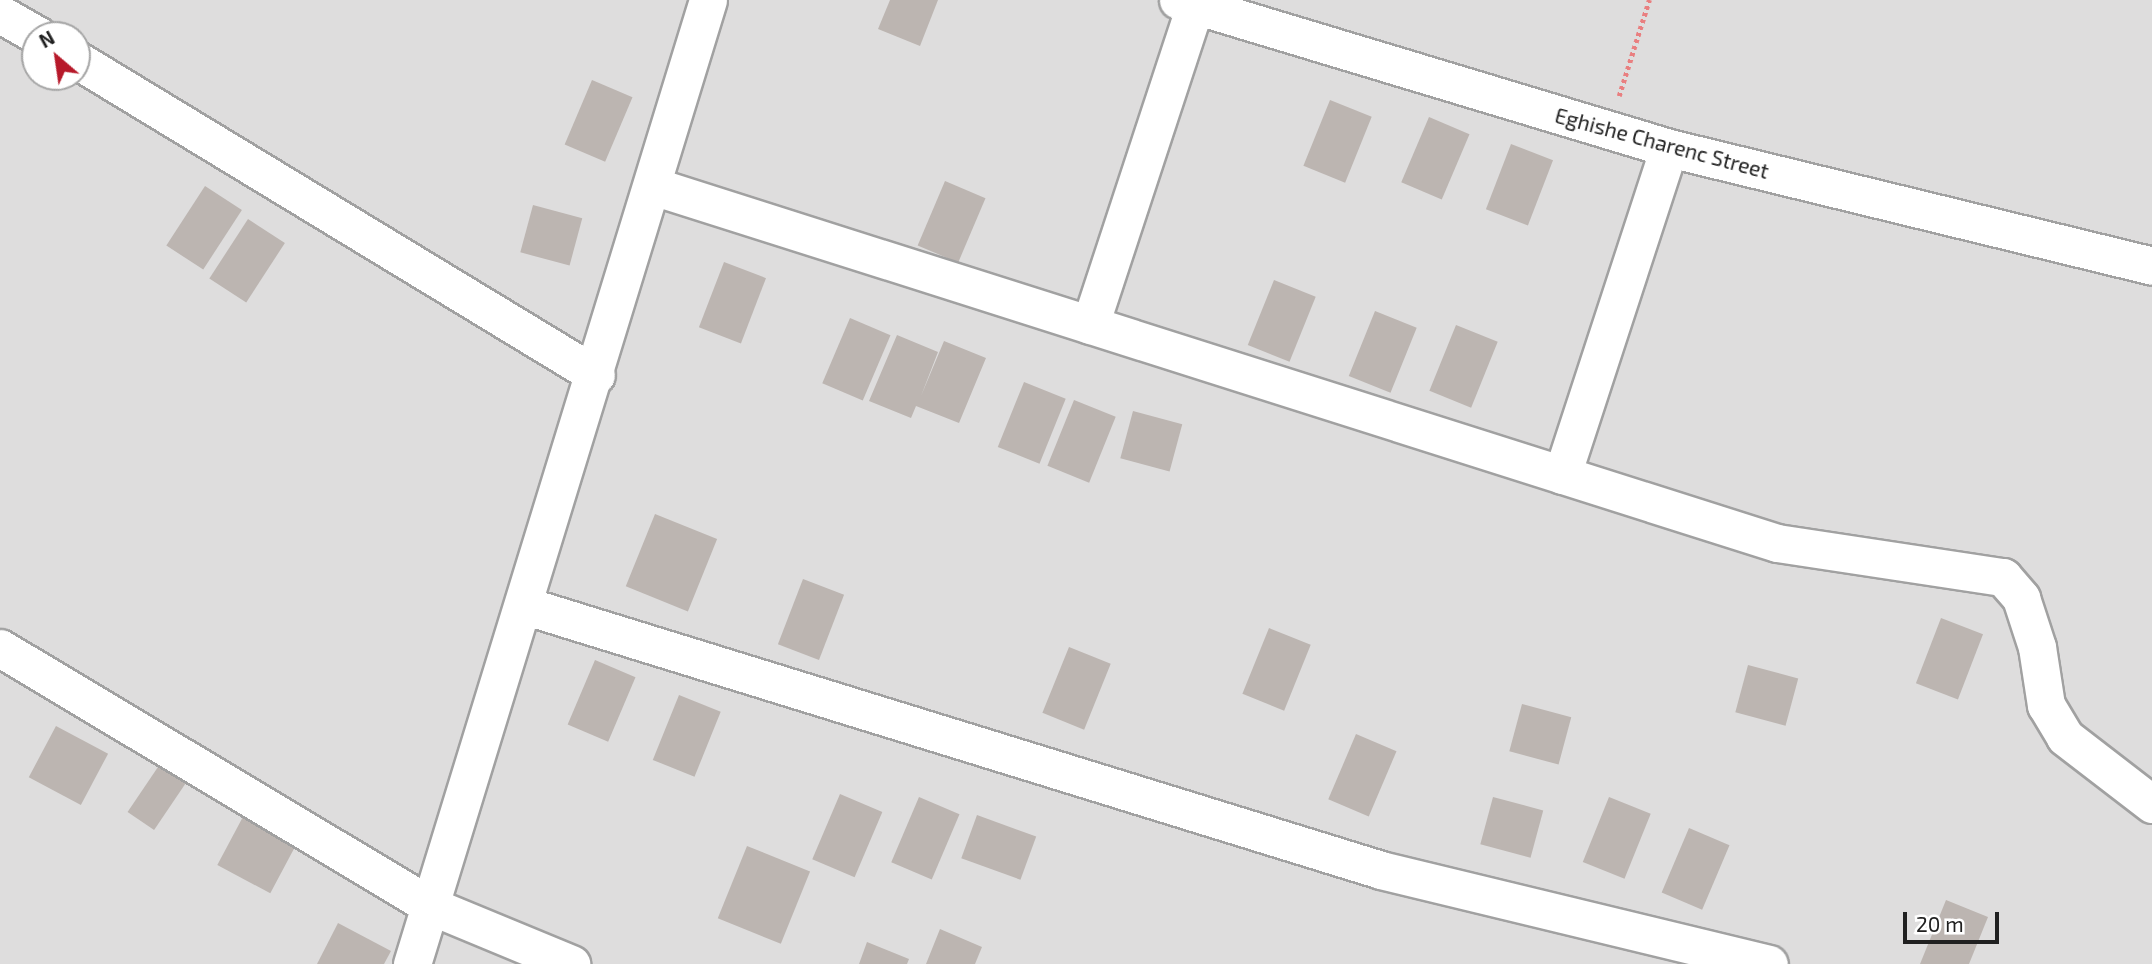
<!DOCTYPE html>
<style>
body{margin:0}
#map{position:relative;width:2152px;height:964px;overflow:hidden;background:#efece8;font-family:"Exo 2",sans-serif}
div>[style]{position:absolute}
.residential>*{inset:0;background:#dedddd}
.building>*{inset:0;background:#bcb5b1;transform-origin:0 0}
.path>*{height:4.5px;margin-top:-2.25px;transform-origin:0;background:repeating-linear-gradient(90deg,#e97f80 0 3.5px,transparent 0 7px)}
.roads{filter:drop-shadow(2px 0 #a1a1a1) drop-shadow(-2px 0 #a1a1a1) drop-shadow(0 2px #a1a1a1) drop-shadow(0 -2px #a1a1a1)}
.minor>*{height:37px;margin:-18.5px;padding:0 18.5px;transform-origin:18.5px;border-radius:18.5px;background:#fff}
span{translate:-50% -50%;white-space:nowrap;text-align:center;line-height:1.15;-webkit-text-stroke:6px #fff;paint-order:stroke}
.street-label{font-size:21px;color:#202020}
.north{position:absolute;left:21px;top:21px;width:70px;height:70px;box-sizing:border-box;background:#fff;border:2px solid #a6a6a6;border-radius:50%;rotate:331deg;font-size:19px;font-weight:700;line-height:28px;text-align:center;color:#202020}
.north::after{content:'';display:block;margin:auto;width:24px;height:32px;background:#b7192a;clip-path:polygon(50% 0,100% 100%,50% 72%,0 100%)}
.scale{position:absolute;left:1903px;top:912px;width:96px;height:32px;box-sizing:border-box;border:4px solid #202020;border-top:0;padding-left:9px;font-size:21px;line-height:24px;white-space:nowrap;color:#202020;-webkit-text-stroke:5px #fff;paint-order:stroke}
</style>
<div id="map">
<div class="residential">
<div style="clip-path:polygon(evenodd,0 0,2152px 0,2152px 964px,0 964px,0 0,35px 35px,77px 35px,77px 77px,35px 77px,35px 35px)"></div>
</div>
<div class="building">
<div style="clip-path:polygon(890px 0,938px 0,920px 46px,878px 29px)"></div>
<div style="left:592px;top:80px;width:44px;height:70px;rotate:23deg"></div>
<div style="left:1330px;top:100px;width:45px;height:71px;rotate:22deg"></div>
<div style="left:1429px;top:117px;width:44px;height:71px;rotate:23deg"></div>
<div style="left:1511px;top:144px;width:45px;height:70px;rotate:21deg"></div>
<div style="left:945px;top:181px;width:44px;height:70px;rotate:23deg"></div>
<div style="left:205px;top:186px;width:44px;height:71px;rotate:33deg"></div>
<div style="left:533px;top:205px;width:51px;height:49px;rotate:15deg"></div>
<div style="left:248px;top:219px;width:44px;height:71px;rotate:33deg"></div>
<div style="left:724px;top:262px;width:45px;height:70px;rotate:21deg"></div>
<div style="left:1274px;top:280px;width:45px;height:70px;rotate:22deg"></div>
<div style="left:1375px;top:311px;width:45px;height:70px;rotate:22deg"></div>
<div style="left:850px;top:318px;width:44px;height:71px;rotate:23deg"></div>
<div style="left:1456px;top:325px;width:45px;height:71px;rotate:22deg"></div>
<div style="clip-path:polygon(897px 335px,938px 352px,921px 396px,944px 341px,986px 358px,959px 423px,916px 406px,911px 418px,869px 401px)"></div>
<div style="left:1024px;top:382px;width:45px;height:70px;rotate:22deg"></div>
<div style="left:1074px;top:400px;width:45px;height:71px;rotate:22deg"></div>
<div style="left:1133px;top:411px;width:51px;height:49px;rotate:15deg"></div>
<div style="left:655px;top:514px;width:67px;height:78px;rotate:22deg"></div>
<div style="left:803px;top:579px;width:44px;height:70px;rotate:21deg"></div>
<div style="left:1941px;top:618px;width:45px;height:70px;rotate:21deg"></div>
<div style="left:1269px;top:628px;width:45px;height:71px;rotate:22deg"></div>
<div style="left:1069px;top:647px;width:45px;height:71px;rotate:22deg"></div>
<div style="left:595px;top:660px;width:44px;height:70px;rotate:23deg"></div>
<div style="left:1748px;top:665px;width:52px;height:49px;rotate:15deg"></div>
<div style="left:679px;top:695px;width:45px;height:70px;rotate:22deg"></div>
<div style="left:1522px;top:704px;width:51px;height:49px;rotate:15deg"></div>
<div style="left:56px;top:726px;width:59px;height:58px;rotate:28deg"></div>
<div style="left:1356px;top:734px;width:44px;height:71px;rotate:23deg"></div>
<div style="left:160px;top:764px;width:32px;height:58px;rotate:34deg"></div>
<div style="left:840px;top:794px;width:46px;height:71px;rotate:23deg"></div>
<div style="left:919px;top:797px;width:44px;height:71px;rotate:23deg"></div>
<div style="left:1493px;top:797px;width:52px;height:49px;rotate:15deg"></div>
<div style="left:1609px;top:797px;width:45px;height:70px;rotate:22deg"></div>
<div style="left:245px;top:813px;width:60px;height:59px;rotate:28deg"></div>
<div style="left:977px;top:815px;width:63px;height:46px;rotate:20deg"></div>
<div style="left:1689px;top:828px;width:44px;height:70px;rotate:23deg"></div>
<div style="left:747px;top:846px;width:68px;height:78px;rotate:22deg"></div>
<div style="clip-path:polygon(1946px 900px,1988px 917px,1969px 964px,1920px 964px)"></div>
<div style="clip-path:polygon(338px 923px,391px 951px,384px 964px,317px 964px)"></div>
<div style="clip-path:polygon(940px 929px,982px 947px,975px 964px,926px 964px)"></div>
<div style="clip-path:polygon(867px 942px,909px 959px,907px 964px,859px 964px)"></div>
</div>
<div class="path">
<div style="left:1619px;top:96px;width:101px;rotate:-72.6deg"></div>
</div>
<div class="roads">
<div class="minor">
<div style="left:1178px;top:0;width:513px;rotate:16.77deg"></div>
<div style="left:1669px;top:148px;width:497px;rotate:13.7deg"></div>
<div style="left:0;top:14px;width:43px;rotate:29.6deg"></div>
<div style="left:77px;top:60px;width:607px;rotate:31.26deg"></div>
<div style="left:653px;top:186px;width:1179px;rotate:17.62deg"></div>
<div style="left:1777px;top:543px;width:229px;rotate:8.6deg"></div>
<div style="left:2003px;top:577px;width:28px;rotate:49deg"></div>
<div style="left:2021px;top:598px;width:52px;rotate:71.9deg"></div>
<div style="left:2037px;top:647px;width:59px;rotate:81.2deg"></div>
<div style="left:2046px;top:705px;width:37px;rotate:59deg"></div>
<div style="left:2065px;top:737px;width:110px;rotate:37.6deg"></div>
<div style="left:1090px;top:325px;width:336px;rotate:-71.8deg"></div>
<div style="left:1562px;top:475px;width:344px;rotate:-71.9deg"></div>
<div style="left:523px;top:605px;width:898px;rotate:17.16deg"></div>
<div style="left:1381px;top:870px;width:399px;rotate:13.6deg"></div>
<div style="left:0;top:648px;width:502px;rotate:30.91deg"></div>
<div style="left:431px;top:906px;width:152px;rotate:22.5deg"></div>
<div style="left:412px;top:964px;width:1008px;rotate:-72.93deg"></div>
</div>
</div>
<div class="street-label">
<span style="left:1662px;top:143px;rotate:15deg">Eghishe Charenc Street</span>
</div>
<div class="north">N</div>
<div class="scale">20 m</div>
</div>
